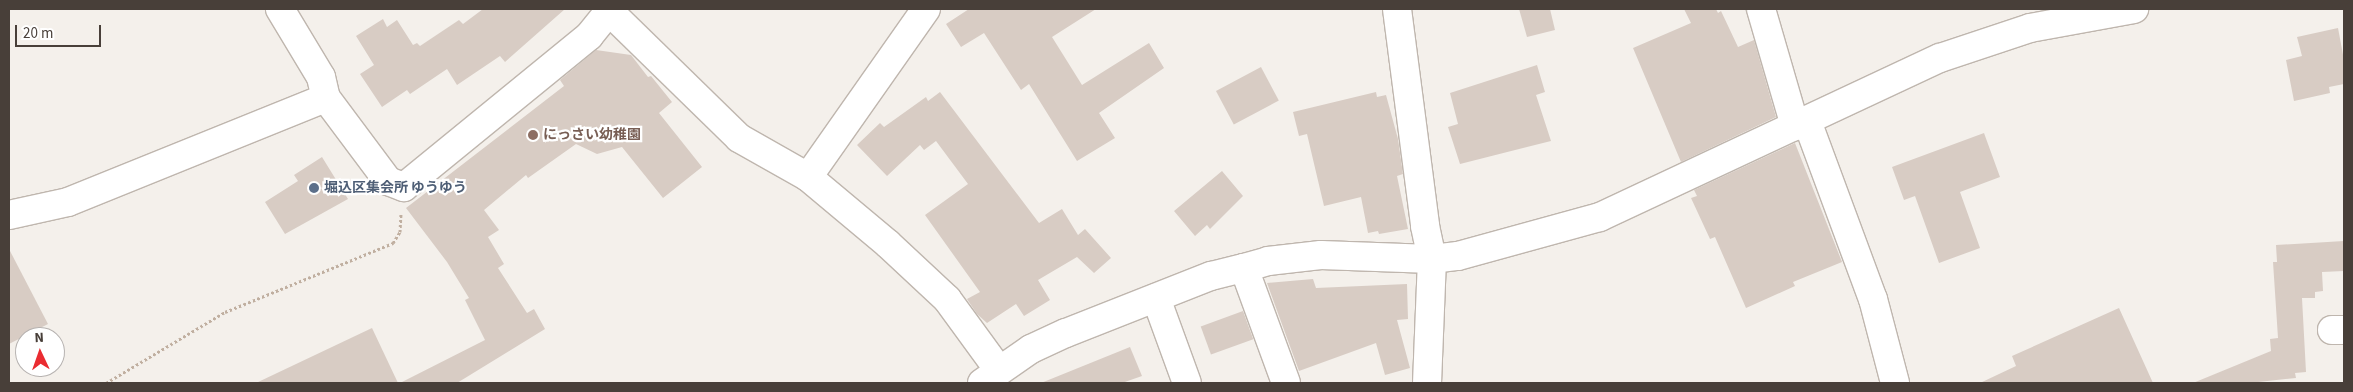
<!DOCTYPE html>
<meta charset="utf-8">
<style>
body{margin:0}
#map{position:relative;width:2353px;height:392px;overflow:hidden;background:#f4f0eb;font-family:"Source Sans 3","Noto Sans JP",sans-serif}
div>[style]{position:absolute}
.building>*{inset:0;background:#d8ccc4;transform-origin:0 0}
.path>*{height:3px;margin-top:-1.5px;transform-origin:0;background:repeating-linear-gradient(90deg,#c0afa0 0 2.5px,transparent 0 5px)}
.roads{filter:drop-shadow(1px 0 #bfb6ae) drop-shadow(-1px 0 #bfb6ae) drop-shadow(0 1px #bfb6ae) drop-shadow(0 -1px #bfb6ae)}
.minor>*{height:28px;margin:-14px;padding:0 14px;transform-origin:14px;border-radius:14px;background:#fff}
.dots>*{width:14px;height:14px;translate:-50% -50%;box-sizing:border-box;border:2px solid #fff;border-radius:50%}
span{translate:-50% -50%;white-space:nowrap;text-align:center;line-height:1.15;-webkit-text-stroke:4.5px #fff;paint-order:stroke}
.education-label{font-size:14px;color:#785e54;font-weight:700}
.left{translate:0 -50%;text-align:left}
.service-label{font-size:14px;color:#4e5e75;font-weight:700}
.frame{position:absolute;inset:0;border:10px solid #483f39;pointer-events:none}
.north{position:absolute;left:15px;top:327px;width:50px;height:50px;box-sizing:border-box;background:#fff;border:1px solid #b6b2b0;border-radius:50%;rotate:357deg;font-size:14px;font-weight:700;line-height:20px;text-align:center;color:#483f39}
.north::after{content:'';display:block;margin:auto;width:18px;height:22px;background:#ea2c31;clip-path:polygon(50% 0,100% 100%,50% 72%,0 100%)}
.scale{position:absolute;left:15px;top:25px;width:86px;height:22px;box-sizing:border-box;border:2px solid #483f39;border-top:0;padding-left:6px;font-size:15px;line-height:18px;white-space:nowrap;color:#483f39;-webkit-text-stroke:4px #fff;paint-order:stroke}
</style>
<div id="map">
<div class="building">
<div style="clip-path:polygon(483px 9px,565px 9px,505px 62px,500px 56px,457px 85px,447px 69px,410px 94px,407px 90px,382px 107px,360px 74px,374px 65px,356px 36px,383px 19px,387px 27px,397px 20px,413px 45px,417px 43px,420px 46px,459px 20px,463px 24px)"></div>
<div style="clip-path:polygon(969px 9px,1096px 9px,1052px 37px,1082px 85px,1149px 43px,1164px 68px,1099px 113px,1115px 138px,1077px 161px,1029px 84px,1021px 90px,984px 33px,961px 47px,946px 24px)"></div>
<div style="clip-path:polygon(1519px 9px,1550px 9px,1555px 30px,1527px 37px)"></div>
<div style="clip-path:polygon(1684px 9px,1716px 9px,1718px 13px,1721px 11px,1738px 47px,1754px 40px,1776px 117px,1681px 162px,1633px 48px,1691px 23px)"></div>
<div style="clip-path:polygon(2338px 28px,2344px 60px,2344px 84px,2329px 87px,2330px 93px,2294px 101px,2286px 60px,2302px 56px,2297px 37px)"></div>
<div style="clip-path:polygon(596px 50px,631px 55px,648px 77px,651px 76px,672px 102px,659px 113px,702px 167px,663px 198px,622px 147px,597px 154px,576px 144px,528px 178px,526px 175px,484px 210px,499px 230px,488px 237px,504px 264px,498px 268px,527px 313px,534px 309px,545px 329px,457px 383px,400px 383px,485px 340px,465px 300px,469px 298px,447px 262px,406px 208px,564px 86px,560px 80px)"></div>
<div style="clip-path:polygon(1537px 65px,1545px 92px,1536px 95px,1551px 141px,1460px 164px,1448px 127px,1458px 124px,1450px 93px)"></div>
<div style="left:1261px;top:67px;width:38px;height:51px;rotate:62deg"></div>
<div style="clip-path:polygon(940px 92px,1039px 223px,1062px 209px,1078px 235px,1085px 229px,1111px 258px,1094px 273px,1077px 257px,1038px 280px,1050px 300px,1024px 316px,1016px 304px,987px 323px,977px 314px,967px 299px,980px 292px,925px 215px,968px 184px,936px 141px,924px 150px,920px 145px,887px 176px,857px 145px,880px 123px,884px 127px,926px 97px,928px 101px)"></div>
<div style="clip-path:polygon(1376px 92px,1377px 97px,1386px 95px,1398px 139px,1403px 174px,1397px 176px,1408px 229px,1379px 234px,1378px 231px,1368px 233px,1361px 197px,1324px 206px,1307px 134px,1299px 136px,1293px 112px)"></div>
<div style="clip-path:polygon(1984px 133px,2000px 177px,1960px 192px,1980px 248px,1939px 263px,1915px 196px,1904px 200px,1892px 167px)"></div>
<div style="clip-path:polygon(1795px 143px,1842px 262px,1793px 282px,1795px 286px,1746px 308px,1715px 237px,1710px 239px,1691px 198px,1697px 196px,1694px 190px)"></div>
<div style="clip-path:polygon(322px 157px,348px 199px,285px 234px,265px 202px,298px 181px,294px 175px)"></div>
<div style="clip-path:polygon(1222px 171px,1243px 196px,1210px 229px,1207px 225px,1195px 236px,1174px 211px)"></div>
<div style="clip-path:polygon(2344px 241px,2344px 271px,2322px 272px,2323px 291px,2315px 292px,2315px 298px,2302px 298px,2306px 372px,2295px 373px,2296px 378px,2249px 383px,2193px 383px,2271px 351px,2270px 339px,2278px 338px,2273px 262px,2277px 262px,2276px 245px)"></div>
<div style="clip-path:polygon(9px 249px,48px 324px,9px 344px)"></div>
<div style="clip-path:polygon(1313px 279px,1316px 288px,1407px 284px,1408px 319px,1397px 320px,1410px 368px,1385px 375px,1376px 343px,1299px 371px,1267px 283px)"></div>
<div style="clip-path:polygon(2119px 308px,2153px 383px,1980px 383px,2016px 366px,2012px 356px)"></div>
<div style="left:1243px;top:311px;width:30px;height:45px;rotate:70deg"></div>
<div style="clip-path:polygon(372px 328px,398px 383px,256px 383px)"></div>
<div style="clip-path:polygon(1130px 347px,1142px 376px,1122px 383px,1041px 383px)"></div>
</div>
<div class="path">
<div style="left:106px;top:383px;width:139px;rotate:-30.8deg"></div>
<div style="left:225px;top:312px;width:182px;rotate:-22.3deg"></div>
<div style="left:393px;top:243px;width:13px;rotate:-58deg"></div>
<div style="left:400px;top:232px;width:18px;rotate:-87deg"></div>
</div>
<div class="roads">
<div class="minor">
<div style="left:280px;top:9px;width:79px;rotate:58.9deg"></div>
<div style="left:321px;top:77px;width:22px;rotate:77deg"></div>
<div style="left:1397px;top:9px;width:219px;rotate:82.6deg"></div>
<div style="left:1425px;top:226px;width:34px;rotate:78deg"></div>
<div style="left:1432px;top:259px;width:124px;rotate:92.3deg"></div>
<div style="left:1761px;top:9px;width:122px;rotate:73.8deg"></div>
<div style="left:610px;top:12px;width:180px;rotate:44.3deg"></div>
<div style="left:739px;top:138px;width:79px;rotate:29.5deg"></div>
<div style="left:808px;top:177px;width:104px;rotate:39.9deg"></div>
<div style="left:888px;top:244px;width:81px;rotate:43deg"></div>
<div style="left:947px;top:299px;width:87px;rotate:53.9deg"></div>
<div style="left:1807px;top:121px;width:190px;rotate:69.7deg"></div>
<div style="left:1873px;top:299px;width:87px;rotate:75.3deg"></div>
<div style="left:808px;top:177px;width:205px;rotate:-54.9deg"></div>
<div style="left:9px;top:215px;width:60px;rotate:-12.4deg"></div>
<div style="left:68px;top:202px;width:278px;rotate:-22deg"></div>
<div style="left:326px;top:98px;width:104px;rotate:53.2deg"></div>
<div style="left:388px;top:181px;width:17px;rotate:21deg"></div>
<div style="left:404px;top:187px;width:239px;rotate:-39.2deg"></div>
<div style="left:589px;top:36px;width:35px;rotate:-51deg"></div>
<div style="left:1244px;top:268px;width:122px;rotate:69.9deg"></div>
<div style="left:1156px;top:298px;width:90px;rotate:70deg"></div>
<div style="left:2332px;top:330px;width:12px"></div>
<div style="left:982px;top:383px;width:60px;rotate:-34.8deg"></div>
<div style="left:1031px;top:349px;width:38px;rotate:-25deg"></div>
<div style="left:1066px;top:333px;width:156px;rotate:-21.5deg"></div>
<div style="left:1211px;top:276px;width:34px;rotate:-14deg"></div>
<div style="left:1244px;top:268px;width:25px;rotate:-16deg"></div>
<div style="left:1268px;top:261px;width:53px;rotate:-6.5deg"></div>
<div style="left:1321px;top:255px;width:111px;rotate:2.1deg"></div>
<div style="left:1432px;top:259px;width:26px;rotate:-7deg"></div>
<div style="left:1458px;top:256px;width:147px;rotate:-15.4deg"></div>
<div style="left:1600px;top:217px;width:375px;rotate:-25.1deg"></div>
<div style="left:1940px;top:58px;width:95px;rotate:-18.4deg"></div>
<div style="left:2030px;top:28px;width:106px;rotate:-10.4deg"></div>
</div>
</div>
<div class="dots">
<div style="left:533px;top:135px;background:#8d6e63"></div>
<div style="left:314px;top:188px;background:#5c6f8a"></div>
</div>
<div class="education-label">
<span class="left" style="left:543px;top:135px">にっさい幼稚園</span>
</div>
<div class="service-label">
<span class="left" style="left:324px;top:188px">堀込区集会所 ゆうゆう</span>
</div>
<div class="frame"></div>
<div class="north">N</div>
<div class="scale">20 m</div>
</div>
